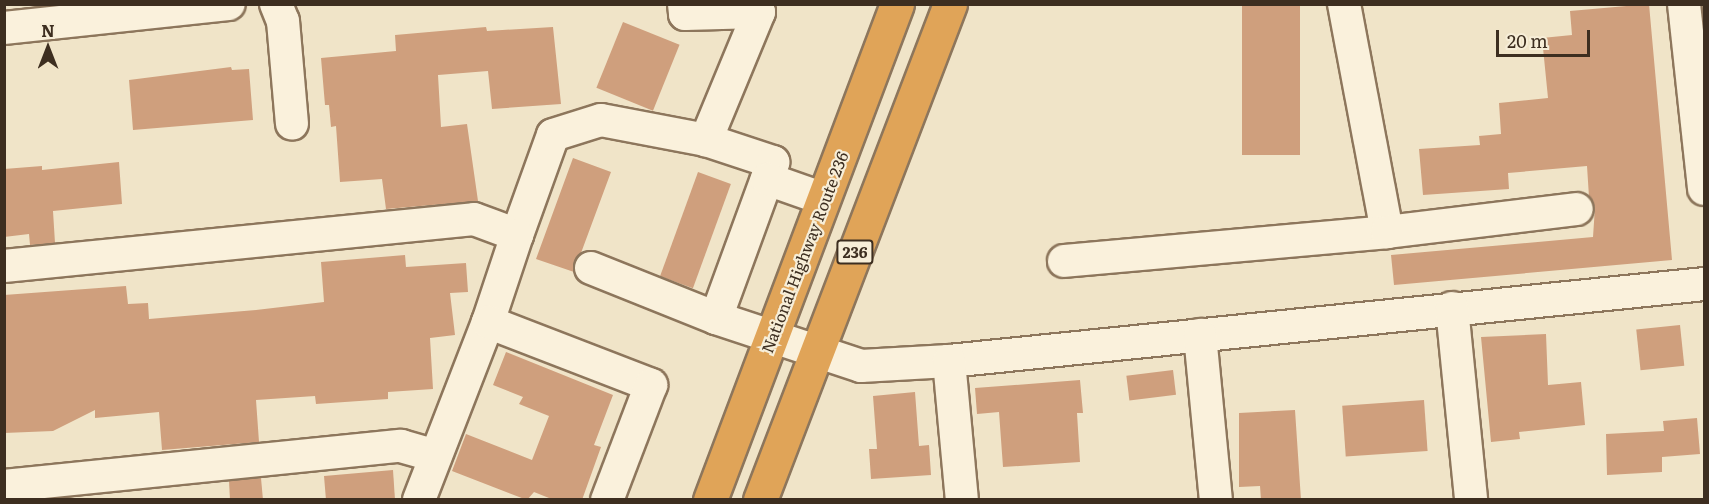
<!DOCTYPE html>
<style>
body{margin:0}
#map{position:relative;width:1709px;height:504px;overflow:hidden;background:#f0e4c8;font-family:Literata,serif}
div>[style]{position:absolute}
.building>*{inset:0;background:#cf9f7d;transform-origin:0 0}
.roads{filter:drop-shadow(2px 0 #8d765c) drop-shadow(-2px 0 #8d765c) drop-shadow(0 2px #8d765c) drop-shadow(0 -2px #8d765c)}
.minor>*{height:32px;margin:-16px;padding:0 16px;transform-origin:16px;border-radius:16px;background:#faf1dc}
.highway>*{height:33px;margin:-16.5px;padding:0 16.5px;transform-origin:16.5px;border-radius:16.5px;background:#e0a458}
span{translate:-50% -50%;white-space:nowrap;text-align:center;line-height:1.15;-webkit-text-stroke:4.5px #f7eed8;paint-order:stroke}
.shield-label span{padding:2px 4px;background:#f7eed8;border:2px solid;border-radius:4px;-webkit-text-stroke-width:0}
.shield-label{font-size:15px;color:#3d2e20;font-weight:700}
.street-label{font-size:16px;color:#3d2e20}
.frame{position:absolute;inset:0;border:6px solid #3d2e20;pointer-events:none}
.north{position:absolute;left:18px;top:18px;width:60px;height:60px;-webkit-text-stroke:4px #f7eed8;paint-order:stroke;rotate:0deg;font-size:16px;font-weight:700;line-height:24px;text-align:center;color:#3d2e20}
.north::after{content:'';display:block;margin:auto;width:21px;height:27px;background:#3d2e20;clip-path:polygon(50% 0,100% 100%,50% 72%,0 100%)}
.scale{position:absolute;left:1496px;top:30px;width:94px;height:27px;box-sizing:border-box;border:3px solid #3d2e20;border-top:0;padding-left:8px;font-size:18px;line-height:21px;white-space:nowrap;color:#3d2e20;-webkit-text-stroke:4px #f7eed8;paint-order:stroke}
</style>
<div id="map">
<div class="building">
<div style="left:1242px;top:4px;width:58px;height:151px"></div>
<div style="clip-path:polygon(1649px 4px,1672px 260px,1394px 285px,1391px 255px,1593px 237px,1595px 207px,1589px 197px,1587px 166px,1508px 173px,1509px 189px,1423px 195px,1419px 149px,1480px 145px,1479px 136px,1501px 134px,1499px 103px,1548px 98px,1542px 38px,1572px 35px,1570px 11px)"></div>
<div style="left:623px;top:22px;width:61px;height:71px;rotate:22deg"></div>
<div style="clip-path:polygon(486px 27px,487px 31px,553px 27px,561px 104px,492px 109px,488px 71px,438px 75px,441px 127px,467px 124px,478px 201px,386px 209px,382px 179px,340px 182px,336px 126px,331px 127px,329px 105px,325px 105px,321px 58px,396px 51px,395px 35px)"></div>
<div style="clip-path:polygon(231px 67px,232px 70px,249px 69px,253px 120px,133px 130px,129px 80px)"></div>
<div style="clip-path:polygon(573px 158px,611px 172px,581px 253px,574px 262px,574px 272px,536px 259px)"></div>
<div style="clip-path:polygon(119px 162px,122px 204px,53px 211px,55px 243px,30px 245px,29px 234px,4px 237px,4px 169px,42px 166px,42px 170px)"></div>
<div style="left:698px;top:172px;width:35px;height:111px;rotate:20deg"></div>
<div style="clip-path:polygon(405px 255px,406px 267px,466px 263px,468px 292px,450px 293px,455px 335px,430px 338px,433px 389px,388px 392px,388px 399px,316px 404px,315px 396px,256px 400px,259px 442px,162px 450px,159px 412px,95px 418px,95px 410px,53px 431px,4px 433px,4px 295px,126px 286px,128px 304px,148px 303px,149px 319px,256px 310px,324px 302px,321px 262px)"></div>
<div style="left:1680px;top:325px;width:41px;height:44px;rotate:84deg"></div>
<div style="clip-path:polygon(1546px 334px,1548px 385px,1581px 382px,1585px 425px,1519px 432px,1520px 439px,1491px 442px,1481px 337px)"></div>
<div style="clip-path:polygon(506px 352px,613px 395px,594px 445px,601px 447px,582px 500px,554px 500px,534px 492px,527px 500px,452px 471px,466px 434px,532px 460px,549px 416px,519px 404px,523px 397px,493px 385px)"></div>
<div style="left:1173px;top:370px;width:25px;height:47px;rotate:83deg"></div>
<div style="clip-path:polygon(1080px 380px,1083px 413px,1077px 413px,1080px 462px,1003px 467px,999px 412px,977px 414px,975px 388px)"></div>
<div style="clip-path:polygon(915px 392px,919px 446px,929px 445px,931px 475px,871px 479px,869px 449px,877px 449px,873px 396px)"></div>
<div style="left:1424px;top:400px;width:51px;height:82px;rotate:86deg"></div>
<div style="clip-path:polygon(1295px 410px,1301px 500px,1261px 500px,1260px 486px,1239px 487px,1239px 413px)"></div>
<div style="clip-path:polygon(1697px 418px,1700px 454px,1662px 457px,1662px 472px,1607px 475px,1606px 434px,1664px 431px,1663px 421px)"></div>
<div style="clip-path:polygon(393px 470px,395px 500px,326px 500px,324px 476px)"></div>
<div style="clip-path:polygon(261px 478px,263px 500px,230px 500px,229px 481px)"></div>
</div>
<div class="roads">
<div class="minor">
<div style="left:276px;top:4px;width:18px;rotate:68deg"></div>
<div style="left:283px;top:21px;width:103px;rotate:85deg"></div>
<div style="left:684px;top:4px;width:10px;rotate:84deg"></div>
<div style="left:685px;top:14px;width:74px;rotate:-1.5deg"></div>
<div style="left:759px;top:12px;width:139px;rotate:112.5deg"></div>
<div style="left:706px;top:140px;width:71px;rotate:18.2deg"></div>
<div style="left:773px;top:162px;width:166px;rotate:110.1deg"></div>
<div style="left:716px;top:318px;width:153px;rotate:18.3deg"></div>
<div style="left:861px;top:366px;width:88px;rotate:-3.3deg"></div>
<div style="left:949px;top:361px;width:759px;rotate:-5.82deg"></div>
<div style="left:1344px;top:4px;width:232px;rotate:79.3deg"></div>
<div style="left:1684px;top:4px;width:186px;rotate:83.8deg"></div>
<div style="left:4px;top:28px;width:226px;rotate:-6.1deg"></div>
<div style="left:767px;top:179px;width:60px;rotate:19.3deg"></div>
<div style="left:517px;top:235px;width:106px;rotate:-70.2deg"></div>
<div style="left:553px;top:135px;width:50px;rotate:-17.4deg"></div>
<div style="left:601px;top:120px;width:107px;rotate:10.8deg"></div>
<div style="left:1064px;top:261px;width:324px;rotate:-5.1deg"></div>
<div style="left:1387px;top:232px;width:191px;rotate:-6.9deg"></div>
<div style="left:4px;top:266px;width:472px;rotate:-5.7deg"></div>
<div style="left:474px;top:219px;width:46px;rotate:20.4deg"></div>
<div style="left:517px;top:235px;width:92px;rotate:108.4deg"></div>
<div style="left:488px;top:322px;width:191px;rotate:111.2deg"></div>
<div style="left:591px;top:268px;width:135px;rotate:21.8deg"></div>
<div style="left:1452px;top:308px;width:193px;rotate:84.3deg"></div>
<div style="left:488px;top:322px;width:175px;rotate:21.1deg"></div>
<div style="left:651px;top:385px;width:123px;rotate:110.9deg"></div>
<div style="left:1200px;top:335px;width:166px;rotate:84.5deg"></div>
<div style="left:949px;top:361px;width:140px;rotate:84.7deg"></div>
<div style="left:4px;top:486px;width:399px;rotate:-5.8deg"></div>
<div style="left:401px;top:446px;width:36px;rotate:16deg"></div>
</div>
<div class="highway">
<div style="left:710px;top:500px;width:530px;rotate:-69.34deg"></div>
<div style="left:760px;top:500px;width:531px;rotate:-69.04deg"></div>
</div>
</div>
<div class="shield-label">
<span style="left:855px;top:252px">236</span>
</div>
<div class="street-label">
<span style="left:804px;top:252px;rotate:-69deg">National Highway Route 236</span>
</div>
<div class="frame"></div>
<div class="north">N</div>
<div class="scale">20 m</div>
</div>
